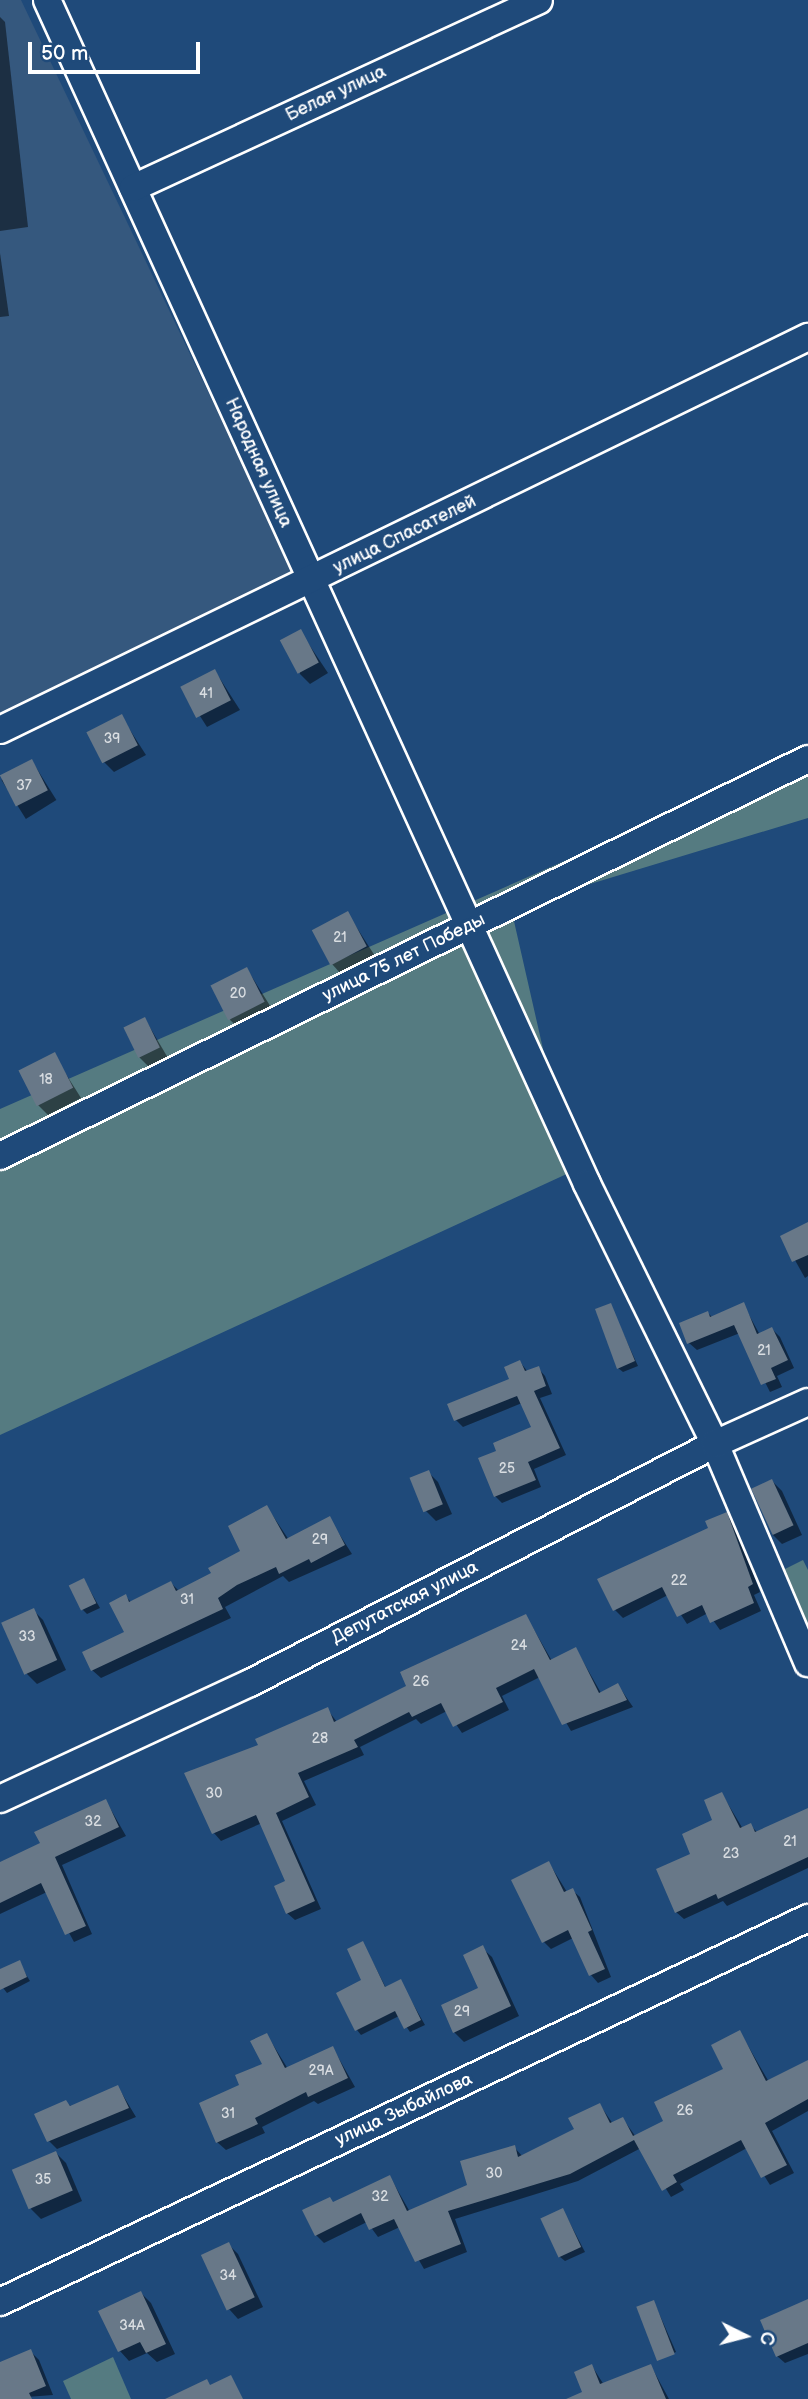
<!DOCTYPE html>
<meta charset="utf-8">
<style>
body{margin:0}
#map{position:relative;width:808px;height:2399px;overflow:hidden;background:#1f4a7a;font-family:"Balsamiq Sans",sans-serif}
div>[style]{position:absolute}
.built>*{inset:0;background:#35587e}
.green>*{inset:0;background:#557b81}
.shadow>*{inset:0;background:#0007;transform-origin:0 0}
.building>*{inset:0;background:#687888;transform-origin:0 0}
.roads{filter:drop-shadow(2px 0 #fff) drop-shadow(-2px 0 #fff) drop-shadow(0 2px #fff) drop-shadow(0 -2px #fff)}
.street>*{height:26px;margin:-13px;padding:0 13px;transform-origin:13px;border-radius:13px;background:#1f4a7a}
span{translate:-50% -50%;white-space:nowrap;text-align:center;line-height:1.15;-webkit-text-stroke:6px #1f4a7a;paint-order:stroke}
.number-label{font-size:14px;color:#d9dde1}
.number-label span{-webkit-text-stroke-width:0}
.street-label{font-size:18px;color:#fff}
.north{position:absolute;left:710px;top:2301px;width:70px;height:70px;-webkit-text-stroke:5px #1f4a7a;paint-order:stroke;rotate:96deg;font-size:19px;font-weight:700;line-height:28px;text-align:center;color:#fff}
.north::after{content:'';display:block;margin:auto;width:24px;height:32px;background:#fff;clip-path:polygon(50% 0,100% 100%,50% 72%,0 100%)}
.scale{position:absolute;left:28px;top:42px;width:172px;height:32px;box-sizing:border-box;border:4px solid #fff;border-top:0;padding-left:9px;font-size:21px;line-height:24px;white-space:nowrap;color:#fff;-webkit-text-stroke:5px #1f4a7a;paint-order:stroke}
</style>
<div id="map">
<div class="built">
<div style="clip-path:polygon(0 0,21px 0,296px 576px,0 718px)"></div>
</div>
<div class="green">
<div style="clip-path:polygon(808px 754px,808px 818px,511px 908px,571px 1172px,0 1435px,0 1109px)"></div>
<div style="clip-path:polygon(803px 1560px,808px 1570px,808px 1634px,781px 1571px)"></div>
<div style="clip-path:polygon(113px 2357px,131px 2399px,71px 2399px,63px 2381px)"></div>
</div>
<div class="shadow">
<div style="clip-path:polygon(0 17px,5px 22px,28px 227px,0 231px)"></div>
<div style="clip-path:polygon(0 253px,9px 316px,0 317px)"></div>
<div style="clip-path:polygon(300px 631px,328px 673px,310px 684px,300px 674px)"></div>
<div style="clip-path:polygon(215px 671px,240px 710px,207px 727px,182px 688px)"></div>
<div style="clip-path:polygon(121px 716px,146px 755px,114px 772px,104px 762px)"></div>
<div style="left:32px;top:761px;width:46px;height:36px;rotate:58deg"></div>
<div style="clip-path:polygon(348px 914px,375px 956px,341px 974px,332px 964px)"></div>
<div style="clip-path:polygon(247px 969px,274px 1012px,240px 1029px,230px 1020px)"></div>
<div style="clip-path:polygon(145px 1019px,168px 1058px,149px 1067px,139px 1057px)"></div>
<div style="clip-path:polygon(54px 1055px,81px 1098px,48px 1115px,38px 1105px)"></div>
<div style="clip-path:polygon(808px 1223px,808px 1276px,805px 1278px,782px 1237px)"></div>
<div style="clip-path:polygon(743px 1304px,760px 1335px,772px 1329px,780px 1337px,794px 1368px,777px 1376px,782px 1387px,770px 1392px,740px 1333px,697px 1350px,689px 1343px,708px 1313px,713px 1318px)"></div>
<div style="clip-path:polygon(610px 1305px,638px 1366px,623px 1372px,618px 1368px)"></div>
<div style="clip-path:polygon(520px 1362px,528px 1372px,538px 1368px,545px 1376px,552px 1394px,540px 1398px,566px 1455px,534px 1469px,541px 1487px,502px 1503px,495px 1496px,498px 1452px,533px 1428px,522px 1403px,463px 1427px,456px 1420px,511px 1380px)"></div>
<div style="clip-path:polygon(428px 1472px,438px 1482px,452px 1514px,436px 1521px,426px 1511px)"></div>
<div style="clip-path:polygon(772px 1481px,782px 1491px,802px 1535px,782px 1544px,772px 1534px)"></div>
<div style="clip-path:polygon(267px 1507px,289px 1540px,329px 1518px,352px 1554px,289px 1582px,283px 1576px,225px 1607px,231px 1618px,101px 1678px,92px 1670px,126px 1632px,125px 1596px,132px 1603px,171px 1583px,179px 1591px,213px 1574px,242px 1552px)"></div>
<div style="clip-path:polygon(726px 1514px,734px 1522px,760px 1592px,754px 1595px,761px 1611px,720px 1630px,708px 1613px,687px 1624px,668px 1595px,623px 1618px,615px 1610px)"></div>
<div style="clip-path:polygon(84px 1580px,100px 1608px,87px 1614px,82px 1609px)"></div>
<div style="clip-path:polygon(33px 1610px,43px 1620px,66px 1670px,37px 1684px,27px 1674px,4px 1624px)"></div>
<div style="clip-path:polygon(526px 1616px,552px 1661px,576px 1649px,601px 1693px,618px 1685px,633px 1707px,571px 1731px,540px 1677px,502px 1696px,509px 1710px,462px 1733px,447px 1711px,421px 1724px,416px 1719px,360px 1747px,364px 1755px,304px 1781px,316px 1805px,282px 1821px,321px 1909px,295px 1920px,287px 1913px,288px 1882px,262px 1823px,221px 1841px,214px 1833px,261px 1746px,327px 1709px,337px 1722px,409px 1687px)"></div>
<div style="clip-path:polygon(722px 1794px,743px 1829px,750px 1825px,757px 1832px,808px 1810px,808px 1868px,727px 1906px,723px 1901px,684px 1919px,676px 1912px,692px 1855px,714px 1821px)"></div>
<div style="clip-path:polygon(106px 1801px,126px 1836px,62px 1865px,92px 1934px,74px 1942px,47px 1892px,0 1914px,0 1864px,42px 1844px)"></div>
<div style="clip-path:polygon(549px 1863px,567px 1892px,572px 1890px,580px 1897px,611px 1977px,598px 1983px,591px 1975px,573px 1938px,551px 1949px,544px 1942px)"></div>
<div style="clip-path:polygon(363px 1943px,386px 1988px,400px 1981px,425px 2025px,410px 2032px,399px 2016px,361px 2035px,357px 2030px,338px 1994px,364px 1981px)"></div>
<div style="clip-path:polygon(482px 1948px,492px 1957px,519px 2016px,464px 2042px,454px 2032px,443px 2006px,480px 1989px)"></div>
<div style="clip-path:polygon(19px 1963px,30px 1981px,7px 1993px,0 1984px,0 1971px)"></div>
<div style="clip-path:polygon(740px 2032px,769px 2082px,808px 2062px,808px 2111px,772px 2131px,794px 2173px,770px 2185px,747px 2148px,680px 2184px,684px 2190px,671px 2197px,641px 2148px,578px 2181px,455px 2219px,467px 2252px,424px 2269px,400px 2227px,378px 2237px,367px 2222px,324px 2243px,316px 2235px,335px 2204px,390px 2177px,410px 2212px,469px 2186px,514px 2147px,523px 2157px,576px 2130px,600px 2105px,613px 2124px,623px 2119px,636px 2137px,666px 2121px,725px 2070px)"></div>
<div style="clip-path:polygon(267px 2035px,288px 2069px,333px 2048px,355px 2087px,318px 2104px,314px 2101px,262px 2127px,265px 2133px,226px 2150px,217px 2142px,242px 2086px,264px 2065px)"></div>
<div style="clip-path:polygon(118px 2087px,136px 2117px,57px 2149px,49px 2141px,66px 2102px,72px 2107px)"></div>
<div style="clip-path:polygon(56px 2153px,66px 2163px,82px 2201px,41px 2219px,31px 2209px)"></div>
<div style="clip-path:polygon(563px 2210px,585px 2252px,565px 2261px,560px 2257px)"></div>
<div style="clip-path:polygon(228px 2244px,238px 2254px,263px 2307px,238px 2319px,229px 2309px,204px 2255px)"></div>
<div style="clip-path:polygon(141px 2293px,151px 2303px,175px 2354px,157px 2362px,147px 2353px,129px 2361px,120px 2351px,101px 2312px)"></div>
<div style="clip-path:polygon(808px 2301px,808px 2354px,785px 2363px,777px 2356px)"></div>
<div style="clip-path:polygon(654px 2302px,676px 2352px,659px 2359px)"></div>
<div style="clip-path:polygon(30px 2351px,39px 2360px,53px 2395px,0 2399px,0 2364px)"></div>
<div style="clip-path:polygon(592px 2366px,604px 2385px,651px 2366px,669px 2399px,586px 2399px)"></div>
</div>
<div class="building">
<div style="left:301px;top:629px;width:38px;height:24px;rotate:62deg"></div>
<div style="left:215px;top:669px;width:35px;height:39px;rotate:63deg"></div>
<div style="left:122px;top:714px;width:35px;height:40px;rotate:63deg"></div>
<div style="left:32px;top:759px;width:35px;height:36px;rotate:63deg"></div>
<div style="left:348px;top:911px;width:40px;height:41px;rotate:62deg"></div>
<div style="left:247px;top:967px;width:39px;height:41px;rotate:63deg"></div>
<div style="left:145px;top:1017px;width:34px;height:24px;rotate:64deg"></div>
<div style="left:55px;top:1052px;width:40px;height:41px;rotate:63deg"></div>
<div style="clip-path:polygon(808px 1222px,808px 1255px,792px 1262px,780px 1236px)"></div>
<div style="clip-path:polygon(744px 1302px,757px 1334px,772px 1327px,788px 1360px,771px 1368px,776px 1379px,761px 1385px,734px 1325px,687px 1344px,679px 1323px,708px 1311px,710px 1317px)"></div>
<div style="clip-path:polygon(611px 1303px,635px 1361px,617px 1369px,595px 1309px)"></div>
<div style="clip-path:polygon(520px 1360px,525px 1371px,539px 1366px,546px 1386px,534px 1391px,560px 1448px,528px 1462px,536px 1480px,494px 1497px,478px 1458px,496px 1451px,493px 1443px,531px 1427px,517px 1396px,454px 1421px,447px 1404px,509px 1379px,504px 1367px)"></div>
<div style="left:429px;top:1470px;width:37px;height:21px;rotate:68deg"></div>
<div style="left:772px;top:1479px;width:51px;height:23px;rotate:65deg"></div>
<div style="clip-path:polygon(267px 1505px,286px 1539px,330px 1516px,345px 1545px,311px 1563px,309px 1559px,279px 1574px,276px 1567px,237px 1585px,218px 1598px,223px 1609px,91px 1671px,82px 1652px,124px 1632px,109px 1603px,126px 1594px,129px 1602px,171px 1581px,176px 1591px,211px 1573px,208px 1568px,240px 1551px,228px 1526px)"></div>
<div style="clip-path:polygon(727px 1512px,753px 1584px,748px 1587px,754px 1603px,710px 1623px,702px 1605px,677px 1617px,662px 1587px,613px 1611px,597px 1579px,708px 1528px,705px 1521px)"></div>
<div style="left:84px;top:1578px;width:28px;height:17px;rotate:64deg"></div>
<div style="left:34px;top:1608px;width:57px;height:36px;rotate:66deg"></div>
<div style="clip-path:polygon(526px 1614px,550px 1660px,576px 1647px,599px 1693px,618px 1683px,627px 1700px,562px 1725px,534px 1669px,496px 1688px,503px 1702px,453px 1727px,441px 1703px,412px 1717px,409px 1712px,354px 1740px,358px 1747px,298px 1773px,309px 1797px,276px 1813px,315px 1901px,286px 1914px,274px 1886px,285px 1881px,256px 1815px,212px 1834px,184px 1773px,258px 1745px,255px 1739px,328px 1707px,334px 1722px,406px 1686px,400px 1672px)"></div>
<div style="clip-path:polygon(722px 1792px,740px 1828px,751px 1823px,755px 1832px,808px 1808px,808px 1857px,718px 1899px,716px 1894px,675px 1913px,656px 1869px,690px 1854px,682px 1834px,712px 1820px,704px 1800px)"></div>
<div style="clip-path:polygon(106px 1799px,119px 1827px,55px 1857px,86px 1926px,65px 1935px,41px 1883px,0 1903px,0 1862px,40px 1843px,34px 1832px)"></div>
<div style="clip-path:polygon(549px 1861px,564px 1892px,573px 1888px,592px 1930px,588px 1932px,605px 1969px,589px 1976px,568px 1930px,542px 1943px,511px 1880px)"></div>
<div style="clip-path:polygon(363px 1941px,385px 1987px,401px 1979px,421px 2020px,404px 2029px,395px 2011px,355px 2031px,336px 1993px,361px 1980px,347px 1949px)"></div>
<div style="clip-path:polygon(483px 1945px,511px 2006px,453px 2033px,441px 2005px,478px 1988px,463px 1955px)"></div>
<div style="clip-path:polygon(20px 1960px,27px 1977px,0 1990px,0 1969px)"></div>
<div style="clip-path:polygon(740px 2030px,766px 2081px,808px 2060px,808px 2099px,765px 2123px,787px 2165px,761px 2178px,741px 2140px,673px 2175px,677px 2182px,662px 2191px,634px 2140px,570px 2174px,448px 2211px,461px 2244px,415px 2262px,394px 2219px,369px 2230px,361px 2213px,315px 2236px,302px 2210px,330px 2197px,333px 2202px,390px 2175px,407px 2211px,467px 2185px,460px 2161px,515px 2145px,518px 2157px,574px 2129px,568px 2118px,600px 2103px,610px 2123px,623px 2117px,633px 2136px,663px 2121px,654px 2102px,723px 2069px,711px 2045px)"></div>
<div style="clip-path:polygon(267px 2033px,285px 2068px,333px 2046px,348px 2078px,308px 2097px,306px 2092px,255px 2118px,258px 2124px,216px 2143px,199px 2103px,239px 2085px,235px 2075px,262px 2064px,250px 2041px)"></div>
<div style="clip-path:polygon(118px 2085px,129px 2108px,47px 2142px,34px 2114px,66px 2100px,70px 2106px)"></div>
<div style="left:56px;top:2151px;width:43px;height:48px;rotate:67deg"></div>
<div style="left:563px;top:2208px;width:43px;height:25px;rotate:65deg"></div>
<div style="left:229px;top:2242px;width:61px;height:31px;rotate:65deg"></div>
<div style="clip-path:polygon(141px 2291px,166px 2344px,146px 2353px,140px 2342px,118px 2352px,98px 2311px)"></div>
<div style="clip-path:polygon(808px 2299px,808px 2343px,776px 2357px,760px 2320px)"></div>
<div style="left:654px;top:2300px;width:58px;height:19px;rotate:69deg"></div>
<div style="clip-path:polygon(31px 2349px,46px 2386px,29px 2393px,32px 2399px,0 2399px,0 2362px)"></div>
<div style="clip-path:polygon(592px 2364px,600px 2384px,651px 2364px,666px 2399px,566px 2399px,582px 2392px,574px 2372px)"></div>
<div style="clip-path:polygon(231px 2375px,243px 2399px,165px 2399px,207px 2379px,210px 2385px)"></div>
</div>
<div class="roads">
<div class="street">
<div style="left:47px;top:0;width:1301px;rotate:65.48deg"></div>
<div style="left:587px;top:1184px;width:290px;rotate:63.8deg"></div>
<div style="left:715px;top:1444px;width:238px;rotate:67deg"></div>
<div style="left:133px;top:188px;width:447px;rotate:-24.8deg"></div>
<div style="left:0;top:730px;width:899px;rotate:-25.94deg"></div>
<div style="left:0;top:1156px;width:900px;rotate:-26.17deg"></div>
<div style="left:0;top:1799px;width:276px;rotate:-24.9deg"></div>
<div style="left:250px;top:1683px;width:523px;rotate:-27.2deg"></div>
<div style="left:715px;top:1444px;width:102px;rotate:-24.3deg"></div>
<div style="left:0;top:2302px;width:895px;rotate:-25.42deg"></div>
</div>
</div>
<div class="number-label">
<span style="left:206px;top:694px">41</span>
<span style="left:112px;top:739px">39</span>
<span style="left:24px;top:786px">37</span>
<span style="left:340px;top:938px">21</span>
<span style="left:238px;top:994px">20</span>
<span style="left:46px;top:1080px">18</span>
<span style="left:764px;top:1351px">21</span>
<span style="left:507px;top:1469px">25</span>
<span style="left:320px;top:1540px">29</span>
<span style="left:679px;top:1581px">22</span>
<span style="left:187px;top:1600px">31</span>
<span style="left:27px;top:1637px">33</span>
<span style="left:519px;top:1646px">24</span>
<span style="left:421px;top:1682px">26</span>
<span style="left:320px;top:1739px">28</span>
<span style="left:214px;top:1794px">30</span>
<span style="left:93px;top:1822px">32</span>
<span style="left:790px;top:1842px">21</span>
<span style="left:731px;top:1854px">23</span>
<span style="left:462px;top:2012px">29</span>
<span style="left:321px;top:2071px">29А</span>
<span style="left:685px;top:2111px">26</span>
<span style="left:228px;top:2114px">31</span>
<span style="left:494px;top:2174px">30</span>
<span style="left:43px;top:2180px">35</span>
<span style="left:380px;top:2197px">32</span>
<span style="left:228px;top:2276px">34</span>
<span style="left:132px;top:2326px">34А</span>
</div>
<div class="street-label">
<span style="left:336px;top:94px;rotate:-25deg">Белая улица</span>
<span style="left:258px;top:463px;rotate:66deg">Народная улица</span>
<span style="left:405px;top:535px;rotate:-26deg">улица Спасателей</span>
<span style="left:404px;top:958px;rotate:-26deg">улица 75 лет Победы</span>
<span style="left:405px;top:1603px;rotate:-27deg">Депутатская улица</span>
<span style="left:404px;top:2110px;rotate:-25deg">улица Зыбайлова</span>
</div>
<div class="north">С</div>
<div class="scale">50 m</div>
</div>
